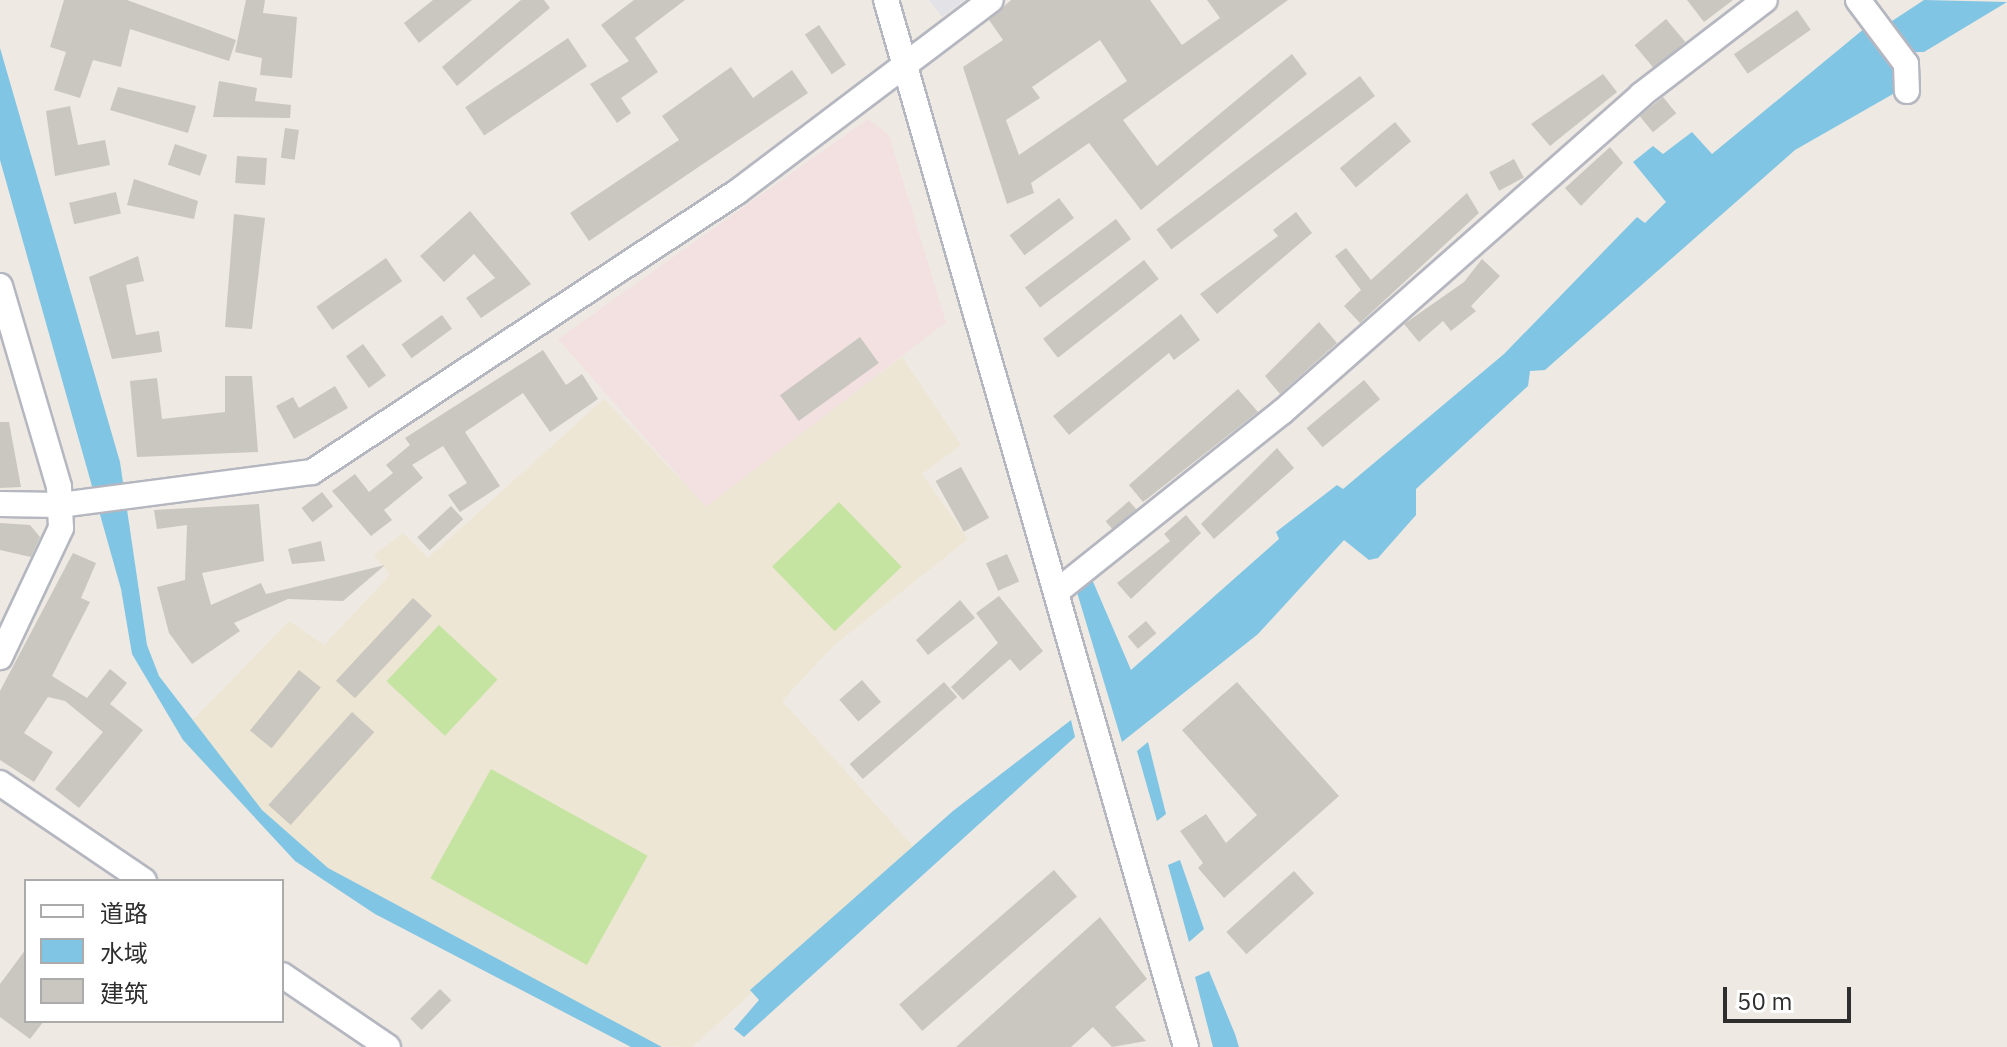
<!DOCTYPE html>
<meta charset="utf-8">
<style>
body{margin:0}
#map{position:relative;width:2007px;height:1047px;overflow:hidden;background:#eee9e2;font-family:"IBM Plex Sans","Noto Sans SC",sans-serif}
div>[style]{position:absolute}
.industrial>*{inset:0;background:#e3e2e7}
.education>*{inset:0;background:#ede6d4}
.medical>*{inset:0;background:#f3e1e1}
.pitch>*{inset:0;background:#c5e4a2;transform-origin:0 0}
.water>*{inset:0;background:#81c5e4}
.building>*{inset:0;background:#cac7c0;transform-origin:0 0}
.roads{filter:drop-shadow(2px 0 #b5b7c0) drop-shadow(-2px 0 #b5b7c0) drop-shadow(0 2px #b5b7c0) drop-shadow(0 -2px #b5b7c0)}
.minor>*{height:24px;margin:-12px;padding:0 12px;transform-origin:12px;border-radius:12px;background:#fff}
span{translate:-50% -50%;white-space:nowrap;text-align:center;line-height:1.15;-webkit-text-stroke:6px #fff;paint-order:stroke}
.legend{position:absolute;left:24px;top:879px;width:260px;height:144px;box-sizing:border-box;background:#fff;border:2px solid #ababab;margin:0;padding:10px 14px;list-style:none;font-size:24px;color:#2e2e2e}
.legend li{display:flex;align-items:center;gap:16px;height:40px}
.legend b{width:40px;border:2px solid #ababab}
.scale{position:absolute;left:1723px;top:987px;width:128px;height:36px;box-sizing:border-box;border:4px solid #2e2e2e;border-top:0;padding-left:10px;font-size:24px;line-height:28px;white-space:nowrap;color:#2e2e2e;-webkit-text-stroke:6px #fff;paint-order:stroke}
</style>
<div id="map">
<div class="industrial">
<div style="clip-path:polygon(929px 0,965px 0,942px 17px)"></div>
</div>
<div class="education">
<div style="clip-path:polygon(902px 357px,961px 445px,922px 474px,968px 539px,833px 646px,782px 701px,913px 846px,692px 1047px,659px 1046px,328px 868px,262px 810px,191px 722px,289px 621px,324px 645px,390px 575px,374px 555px,403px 533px,428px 558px,604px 399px,706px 506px)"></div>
</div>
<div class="medical">
<div style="clip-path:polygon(868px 119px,889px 135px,946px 322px,706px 507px,558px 339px)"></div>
</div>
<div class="pitch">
<div style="left:839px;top:502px;width:90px;height:93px;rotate:46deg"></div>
<div style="left:439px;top:625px;width:80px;height:77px;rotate:43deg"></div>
<div style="left:491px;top:769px;width:179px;height:125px;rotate:29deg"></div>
</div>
<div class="water">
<div style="clip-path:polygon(1924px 0,2007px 2px,1924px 52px,1905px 52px,1900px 90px,1795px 150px,1545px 370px,1530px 371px,1528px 386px,1416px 489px,1416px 515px,1378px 558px,1369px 560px,1344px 540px,1258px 634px,1122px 742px,1076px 589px,1091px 577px,1131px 670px,1279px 539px,1276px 532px,1337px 485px,1343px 489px,1504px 354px,1637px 217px,1645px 223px,1666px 202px,1633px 162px,1653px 146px,1663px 154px,1692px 132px,1712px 154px,1865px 28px,1886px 25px)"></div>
<div style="clip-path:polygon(0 48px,120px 462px,147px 645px,159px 676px,262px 810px,328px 868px,662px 1047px,631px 1047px,375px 914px,295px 861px,183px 740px,132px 654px,121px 589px,0 160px)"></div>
<div style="clip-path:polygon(1071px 720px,1075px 737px,744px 1037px,734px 1029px,759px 1000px,750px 990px,953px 811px)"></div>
<div style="clip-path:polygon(1148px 742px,1166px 814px,1157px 821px,1137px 751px)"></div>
<div style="clip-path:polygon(1180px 860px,1204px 929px,1189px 942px,1168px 865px)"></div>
<div style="clip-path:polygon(1209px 971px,1235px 1034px,1239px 1047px,1213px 1047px,1195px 977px)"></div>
</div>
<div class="building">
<div style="clip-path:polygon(64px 0,127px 0,236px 40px,229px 61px,130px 29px,121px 67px,93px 60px,80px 98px,54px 90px,66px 52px,50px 47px)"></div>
<div style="clip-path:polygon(246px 0,265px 0,263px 13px,297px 17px,292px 78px,260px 75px,262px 58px,235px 52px)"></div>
<div style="clip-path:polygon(433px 0,472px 0,419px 43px,404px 23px)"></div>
<div style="clip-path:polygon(521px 0,544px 0,550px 8px,457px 86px,442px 67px)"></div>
<div style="clip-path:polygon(634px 0,685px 0,635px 38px,658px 72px,621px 98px,631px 113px,617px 123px,590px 84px,629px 61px,601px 25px)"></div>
<div style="clip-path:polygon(evenodd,1011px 0,1150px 0,1182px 45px,1220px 18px,1207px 0,1288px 0,1123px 120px,1157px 166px,1292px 54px,1307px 74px,1141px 210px,1089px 143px,1031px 183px,1034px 193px,1007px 204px,963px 67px,1003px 40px,989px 20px,1011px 0,1100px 40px,1127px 81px,1019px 155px,1006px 120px,1040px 98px,1032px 87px,1100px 40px)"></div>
<div style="clip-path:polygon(1687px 0,1733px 0,1704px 22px)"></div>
<div style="left:1797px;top:10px;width:24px;height:77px;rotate:55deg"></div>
<div style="left:1666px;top:19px;width:30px;height:41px;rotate:50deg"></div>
<div style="left:819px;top:25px;width:48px;height:17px;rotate:56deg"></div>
<div style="left:568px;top:38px;width:34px;height:124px;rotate:56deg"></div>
<div style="clip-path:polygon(731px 67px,753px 98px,792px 70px,808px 93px,589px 241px,570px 213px,679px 140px,662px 116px)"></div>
<div style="clip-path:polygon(1603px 74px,1617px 92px,1550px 146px,1531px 124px)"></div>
<div style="left:1360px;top:76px;width:25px;height:255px;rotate:53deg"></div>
<div style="clip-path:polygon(219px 81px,257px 88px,255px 101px,291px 105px,290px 118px,213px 117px)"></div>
<div style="clip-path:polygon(118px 87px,196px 106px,188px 133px,110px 110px)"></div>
<div style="left:1663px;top:97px;width:21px;height:30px;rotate:51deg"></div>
<div style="clip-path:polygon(70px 106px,78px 145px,105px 140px,110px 165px,55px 176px,46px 111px)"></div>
<div style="left:1395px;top:122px;width:25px;height:72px;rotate:50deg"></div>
<div style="left:285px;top:128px;width:14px;height:30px;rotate:8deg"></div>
<div style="left:175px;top:144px;width:34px;height:22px;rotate:19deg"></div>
<div style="clip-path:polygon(1610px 147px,1623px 163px,1581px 206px,1565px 188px)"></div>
<div style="left:237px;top:156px;width:30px;height:27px;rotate:4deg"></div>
<div style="left:1514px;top:159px;width:21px;height:28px;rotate:62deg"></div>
<div style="clip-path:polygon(134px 179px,198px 201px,194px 219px,127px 205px)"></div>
<div style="left:116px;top:192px;width:22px;height:48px;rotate:77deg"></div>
<div style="clip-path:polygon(1467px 193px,1479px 213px,1360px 323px,1344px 306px,1361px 290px,1335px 256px,1346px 248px,1371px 280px)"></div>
<div style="left:1059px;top:198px;width:25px;height:62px;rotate:53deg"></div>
<div style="clip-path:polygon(470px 211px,531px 284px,481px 318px,466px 298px,495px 278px,474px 254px,444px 282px,420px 256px)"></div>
<div style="clip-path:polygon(1296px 212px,1312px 233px,1217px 314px,1200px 294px,1278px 236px,1273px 230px)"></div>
<div style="clip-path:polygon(234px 214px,265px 218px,252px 329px,225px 327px)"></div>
<div style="left:1116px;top:219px;width:25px;height:114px;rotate:53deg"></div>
<div style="clip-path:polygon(138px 256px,144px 281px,126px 285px,136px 335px,159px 331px,162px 352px,112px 359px,89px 277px)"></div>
<div style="left:386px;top:258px;width:28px;height:85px;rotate:55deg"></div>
<div style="clip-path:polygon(1482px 259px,1500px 276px,1471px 306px,1476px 311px,1451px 331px,1443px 321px,1419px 342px,1404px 324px,1464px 282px)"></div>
<div style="left:1144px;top:260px;width:24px;height:128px;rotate:52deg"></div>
<div style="clip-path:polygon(1181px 314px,1200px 340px,1174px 360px,1169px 353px,1069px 435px,1053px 416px)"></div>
<div style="left:442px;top:315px;width:17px;height:50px;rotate:54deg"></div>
<div style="clip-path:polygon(1319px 322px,1337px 343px,1280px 394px,1265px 376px)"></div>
<div style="left:860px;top:337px;width:32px;height:99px;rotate:54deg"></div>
<div style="left:363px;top:344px;width:39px;height:21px;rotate:54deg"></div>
<div style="clip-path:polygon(543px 350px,566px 385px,582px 374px,598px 399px,550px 432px,523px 393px,465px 432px,500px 486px,460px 512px,448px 495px,467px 483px,443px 446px,412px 465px,423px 478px,384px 510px,392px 520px,371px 536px,332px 491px,355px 474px,369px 492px,393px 473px,386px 465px,410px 445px,405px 438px)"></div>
<div style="clip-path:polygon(225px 376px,252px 376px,258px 452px,137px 457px,130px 381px,157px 378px,162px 419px,225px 412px)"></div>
<div style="left:1364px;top:380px;width:25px;height:75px;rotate:50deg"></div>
<div style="clip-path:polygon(335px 386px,348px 408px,294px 439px,276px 406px,293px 397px,299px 408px)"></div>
<div style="clip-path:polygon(1238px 389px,1258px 412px,1143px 502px,1129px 485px)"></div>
<div style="clip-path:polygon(0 422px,9px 422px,21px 487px,0 488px)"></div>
<div style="clip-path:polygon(1277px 448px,1294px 468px,1214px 539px,1201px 524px)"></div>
<div style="left:961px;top:467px;width:58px;height:29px;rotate:61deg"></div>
<div style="left:322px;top:492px;width:18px;height:26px;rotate:52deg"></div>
<div style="left:1129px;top:501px;width:11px;height:31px;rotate:49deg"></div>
<div style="clip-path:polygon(259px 504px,264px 561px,202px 573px,211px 605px,261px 583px,266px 594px,385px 565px,343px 601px,288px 599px,234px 623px,240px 631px,192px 664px,169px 633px,157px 587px,185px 580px,187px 525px,157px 529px,154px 510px)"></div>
<div style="left:451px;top:506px;width:18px;height:46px;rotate:47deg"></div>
<div style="clip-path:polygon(1186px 515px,1201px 533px,1131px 599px,1117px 583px,1170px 541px,1164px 534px)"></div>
<div style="clip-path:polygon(0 523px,30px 525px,40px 537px,31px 557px,0 550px)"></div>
<div style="clip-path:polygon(321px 541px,325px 561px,292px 564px,288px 549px)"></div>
<div style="clip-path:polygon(73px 553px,96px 563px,81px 598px,90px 602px,52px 676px,87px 698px,110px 669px,127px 683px,110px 704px,143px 730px,79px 808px,55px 789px,103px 732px,65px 701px,48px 697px,24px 733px,53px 752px,34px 782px,0 760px,0 691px)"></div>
<div style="left:1007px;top:554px;width:30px;height:23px;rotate:66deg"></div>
<div style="clip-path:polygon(999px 596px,1043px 651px,1020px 671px,1010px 659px,963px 700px,951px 687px,998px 643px,976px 613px)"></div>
<div style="left:413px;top:598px;width:26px;height:113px;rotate:43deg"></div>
<div style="clip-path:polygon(960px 600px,975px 618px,928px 655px,916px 640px)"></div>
<div style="left:1146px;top:621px;width:16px;height:24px;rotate:50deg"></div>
<div style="left:299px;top:670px;width:28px;height:78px;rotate:39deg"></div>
<div style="left:862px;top:680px;width:29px;height:30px;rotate:49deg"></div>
<div style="left:944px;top:682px;width:20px;height:125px;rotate:49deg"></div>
<div style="clip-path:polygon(1237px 682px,1339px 796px,1224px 898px,1198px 868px,1203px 863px,1180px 831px,1206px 814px,1226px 843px,1257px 815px,1182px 730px)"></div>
<div style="left:352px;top:712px;width:30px;height:125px;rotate:42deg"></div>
<div style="left:1054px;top:870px;width:35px;height:205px;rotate:49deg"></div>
<div style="left:1294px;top:871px;width:30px;height:91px;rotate:48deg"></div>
<div style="clip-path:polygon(1100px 917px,1147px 979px,1115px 1007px,1146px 1041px,1112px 1047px,1093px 1027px,1071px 1047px,956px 1047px)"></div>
<div style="clip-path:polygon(26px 949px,26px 1021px,44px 1021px,30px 1039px,0 1017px,0 984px)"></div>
<div style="left:440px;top:989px;width:16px;height:42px;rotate:45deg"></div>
</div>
<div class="roads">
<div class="minor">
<div style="left:886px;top:0;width:1089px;rotate:74.01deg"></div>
<div style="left:1858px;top:0;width:80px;rotate:53.1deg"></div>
<div style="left:1906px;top:64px;width:27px;rotate:88deg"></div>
<div style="left:0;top:286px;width:209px;rotate:73.6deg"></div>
<div style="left:59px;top:487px;width:41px;rotate:87.2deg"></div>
<div style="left:61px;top:528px;width:143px;rotate:115.3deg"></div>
<div style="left:0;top:504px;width:60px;rotate:1deg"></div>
<div style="left:60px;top:505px;width:254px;rotate:-7.5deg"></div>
<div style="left:312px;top:472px;width:509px;rotate:-33.38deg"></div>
<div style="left:737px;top:192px;width:318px;rotate:-37.1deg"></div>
<div style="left:1059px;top:590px;width:285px;rotate:-38.6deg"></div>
<div style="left:1282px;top:412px;width:479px;rotate:-41.4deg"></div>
<div style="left:1641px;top:95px;width:156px;rotate:-37.5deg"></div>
<div style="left:0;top:783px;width:174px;rotate:34.2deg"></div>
<div style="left:282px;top:975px;width:128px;rotate:34.2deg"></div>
</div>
</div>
<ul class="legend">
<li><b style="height:10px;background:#fff"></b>道路</li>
<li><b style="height:22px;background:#81c5e4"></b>水域</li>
<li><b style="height:22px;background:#cac7c0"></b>建筑</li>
</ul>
<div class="scale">50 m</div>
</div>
